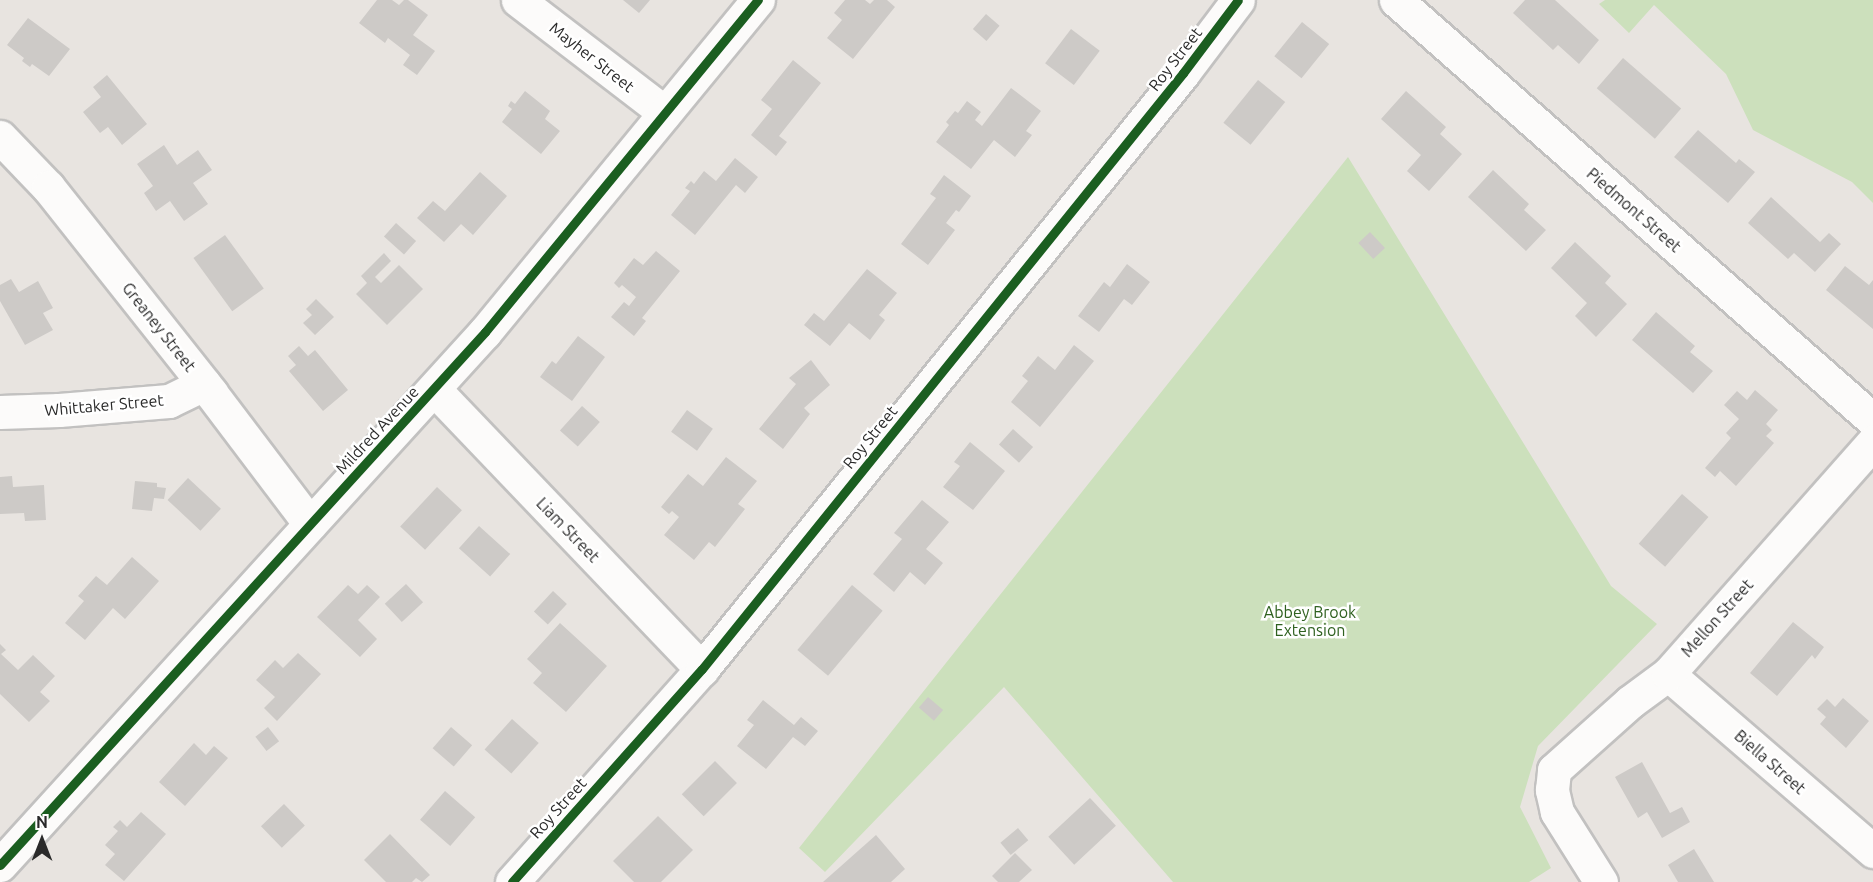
<!DOCTYPE html>
<style>
body{margin:0}
#map{position:relative;width:1873px;height:882px;overflow:hidden;background:#e8e4e0;font-family:Ubuntu,sans-serif}
div>[style]{position:absolute}
.green>*{inset:0;background:#cce0bc}
.building>*{inset:0;background:#cdcac7;transform-origin:0 0}
.roads{filter:drop-shadow(2px 0 #c2c1c0) drop-shadow(-2px 0 #c2c1c0) drop-shadow(0 2px #c2c1c0) drop-shadow(0 -2px #c2c1c0)}
.minor>*{height:33px;margin:-16.5px;padding:0 16.5px;transform-origin:16.5px;border-radius:16.5px;background:#fcfbfa}
.cycleway>*{height:9px;margin:-4.5px;padding:0 4.5px;transform-origin:4.5px;border-radius:4.5px;background:#1b5e20}
span{translate:-50% -50%;white-space:nowrap;text-align:center;line-height:1.15;-webkit-text-stroke:5px #fff;paint-order:stroke}
.street-label{font-size:16px;color:#2a2a2a}
.park-label{font-size:16px;color:#2f6120}
.north{position:absolute;left:12px;top:810px;width:60px;height:60px;-webkit-text-stroke:4px #fff;paint-order:stroke;rotate:0deg;font-size:16px;font-weight:700;line-height:24px;text-align:center;color:#2a2a2a}
.north::after{content:'';display:block;margin:auto;width:21px;height:27px;background:#2a2a2a;clip-path:polygon(50% 0,100% 100%,50% 72%,0 100%)}
</style>
<div id="map">
<div class="green">
<div style="clip-path:polygon(1605px 0,1873px 0,1873px 203px,1852px 182px,1753px 130px,1726px 74px,1654px 5px,1629px 33px,1599px 4px)"></div>
<div style="clip-path:polygon(1348px 157px,1611px 586px,1657px 624px,1538px 746px,1520px 807px,1551px 868px,1529px 882px,1173px 882px,1004px 687px,825px 872px,799px 848px)"></div>
</div>
<div class="building">
<div style="clip-path:polygon(377px 0,392px 0,399px 5px,404px 0,408px 0,428px 15px,413px 35px,435px 51px,417px 75px,403px 65px,410px 55px,388px 38px,385px 43px,359px 23px)"></div>
<div style="clip-path:polygon(623px 0,650px 0,639px 13px)"></div>
<div style="clip-path:polygon(845px 0,865px 0,870px 4px,874px 0,887px 0,895px 7px,853px 59px,827px 38px,842px 20px,834px 13px)"></div>
<div style="clip-path:polygon(1525px 0,1555px 0,1599px 40px,1579px 64px,1558px 45px,1553px 50px,1513px 13px)"></div>
<div style="left:986px;top:14px;width:18px;height:20px;rotate:41deg"></div>
<div style="clip-path:polygon(28px 18px,70px 49px,49px 76px,32px 64px,30px 67px,22px 61px,24px 58px,7px 45px)"></div>
<div style="left:1302px;top:22px;width:35px;height:44px;rotate:39deg"></div>
<div style="left:1071px;top:29px;width:36px;height:43px;rotate:37deg"></div>
<div style="left:1623px;top:58px;width:77px;height:40px;rotate:41deg"></div>
<div style="clip-path:polygon(793px 60px,821px 83px,779px 136px,787px 142px,776px 156px,751px 135px,772px 109px,761px 100px)"></div>
<div style="clip-path:polygon(107px 75px,147px 124px,122px 145px,108px 127px,100px 133px,83px 112px,101px 97px,93px 87px)"></div>
<div style="left:1258px;top:80px;width:35px;height:55px;rotate:39deg"></div>
<div style="clip-path:polygon(1011px 88px,1041px 111px,1026px 131px,1032px 135px,1015px 157px,994px 140px,971px 169px,936px 142px,949px 125px,946px 122px,955px 111px,958px 113px,967px 101px,981px 112px,975px 120px,982px 126px)"></div>
<div style="clip-path:polygon(525px 91px,550px 111px,545px 119px,560px 131px,541px 154px,502px 122px,512px 109px,508px 106px,511px 101px,515px 104px)"></div>
<div style="clip-path:polygon(1406px 91px,1446px 127px,1440px 134px,1462px 154px,1429px 191px,1407px 171px,1421px 155px,1381px 119px)"></div>
<div style="clip-path:polygon(1698px 130px,1736px 163px,1739px 159px,1755px 172px,1728px 203px,1674px 157px)"></div>
<div style="clip-path:polygon(164px 145px,177px 165px,198px 150px,212px 170px,193px 183px,208px 204px,184px 221px,170px 201px,156px 211px,144px 193px,153px 186px,137px 164px)"></div>
<div style="clip-path:polygon(735px 158px,758px 177px,745px 193px,736px 185px,695px 235px,671px 215px,690px 191px,685px 188px,691px 181px,694px 184px,704px 171px,716px 181px)"></div>
<div style="clip-path:polygon(1493px 170px,1529px 204px,1524px 210px,1546px 230px,1526px 251px,1468px 197px)"></div>
<div style="clip-path:polygon(480px 172px,507px 196px,473px 235px,461px 224px,444px 242px,417px 218px,433px 201px,445px 211px)"></div>
<div style="clip-path:polygon(944px 175px,971px 196px,959px 212px,956px 210px,946px 223px,955px 230px,928px 265px,901px 244px,936px 198px,930px 194px)"></div>
<div style="clip-path:polygon(1771px 197px,1820px 242px,1829px 233px,1841px 244px,1815px 272px,1794px 253px,1788px 259px,1748px 223px)"></div>
<div style="left:396px;top:223px;width:27px;height:18px;rotate:42deg"></div>
<div style="left:1370px;top:232px;width:22px;height:16px;rotate:47deg"></div>
<div style="left:225px;top:235px;width:66px;height:39px;rotate:54deg"></div>
<div style="clip-path:polygon(1575px 242px,1611px 276px,1605px 283px,1627px 304px,1596px 337px,1575px 316px,1587px 303px,1551px 268px)"></div>
<div style="clip-path:polygon(656px 251px,680px 271px,642px 318px,646px 321px,634px 336px,611px 317px,624px 302px,629px 306px,636px 297px,622px 285px,619px 288px,614px 283px,634px 258px,643px 265px)"></div>
<div style="clip-path:polygon(384px 253px,391px 261px,375px 277px,381px 283px,399px 265px,423px 289px,387px 325px,356px 294px,367px 283px,361px 276px)"></div>
<div style="clip-path:polygon(1127px 264px,1150px 282px,1132px 305px,1124px 299px,1099px 332px,1078px 316px,1104px 282px,1110px 287px)"></div>
<div style="clip-path:polygon(1845px 266px,1869px 285px,1873px 280px,1873px 329px,1826px 290px)"></div>
<div style="clip-path:polygon(867px 269px,897px 293px,879px 315px,885px 320px,870px 340px,849px 323px,830px 346px,804px 325px,814px 313px,824px 321px)"></div>
<div style="clip-path:polygon(11px 279px,19px 292px,38px 281px,53px 308px,43px 313px,53px 330px,25px 345px,0 301px,0 285px)"></div>
<div style="clip-path:polygon(316px 299px,334px 317px,315px 335px,303px 323px,312px 315px,306px 309px)"></div>
<div style="clip-path:polygon(1656px 312px,1695px 346px,1690px 352px,1713px 371px,1693px 393px,1632px 340px)"></div>
<div style="clip-path:polygon(578px 336px,605px 357px,572px 401px,540px 377px,552px 361px,556px 364px)"></div>
<div style="clip-path:polygon(1074px 345px,1094px 361px,1040px 427px,1011px 402px,1028px 381px,1022px 376px,1038px 356px,1055px 370px)"></div>
<div style="clip-path:polygon(299px 346px,308px 356px,315px 350px,348px 390px,323px 411px,289px 371px,296px 365px,288px 356px)"></div>
<div style="clip-path:polygon(811px 360px,830px 385px,804px 408px,810px 414px,783px 449px,759px 429px,796px 384px,789px 378px)"></div>
<div style="clip-path:polygon(1755px 390px,1778px 410px,1766px 424px,1772px 430px,1766px 436px,1774px 443px,1736px 486px,1720px 471px,1715px 477px,1705px 468px,1731px 438px,1726px 433px,1739px 419px,1724px 405px,1737px 391px,1747px 400px)"></div>
<div style="left:582px;top:406px;width:24px;height:33px;rotate:42deg"></div>
<div style="left:687px;top:410px;width:32px;height:27px;rotate:36deg"></div>
<div style="left:1013px;top:429px;width:27px;height:21px;rotate:42deg"></div>
<div style="clip-path:polygon(970px 442px,1005px 471px,973px 510px,943px 487px,960px 466px,954px 462px)"></div>
<div style="clip-path:polygon(726px 457px,757px 481px,738px 504px,745px 509px,715px 547px,709px 542px,694px 560px,664px 535px,679px 517px,672px 511px,669px 514px,661px 507px,688px 474px,703px 486px)"></div>
<div style="clip-path:polygon(12px 476px,13px 487px,44px 485px,46px 520px,25px 521px,24px 513px,0 514px,0 477px)"></div>
<div style="left:188px;top:478px;width:45px;height:30px;rotate:43deg"></div>
<div style="clip-path:polygon(135px 481px,157px 483px,157px 487px,166px 488px,164px 499px,154px 498px,152px 511px,132px 509px)"></div>
<div style="left:437px;top:487px;width:34px;height:54px;rotate:43deg"></div>
<div style="left:1682px;top:494px;width:35px;height:66px;rotate:41deg"></div>
<div style="clip-path:polygon(922px 500px,949px 522px,926px 549px,943px 563px,925px 585px,910px 572px,894px 592px,873px 574px,902px 539px,894px 533px)"></div>
<div style="left:479px;top:526px;width:42px;height:30px;rotate:42deg"></div>
<div style="clip-path:polygon(132px 557px,159px 581px,125px 619px,113px 608px,85px 640px,65px 623px,84px 601px,78px 596px,96px 576px,107px 585px)"></div>
<div style="left:406px;top:584px;width:25px;height:29px;rotate:47deg"></div>
<div style="clip-path:polygon(348px 585px,358px 594px,367px 585px,380px 597px,358px 620px,377px 639px,360px 657px,317px 617px)"></div>
<div style="left:852px;top:585px;width:40px;height:85px;rotate:40deg"></div>
<div style="left:553px;top:591px;width:19px;height:28px;rotate:43deg"></div>
<div style="clip-path:polygon(1793px 622px,1824px 647px,1815px 659px,1812px 655px,1777px 696px,1750px 673px)"></div>
<div style="clip-path:polygon(560px 623px,607px 666px,566px 712px,533px 683px,542px 673px,527px 659px)"></div>
<div style="clip-path:polygon(0 644px,6px 650px,1px 654px,18px 670px,33px 655px,55px 676px,40px 692px,50px 701px,29px 722px,0 694px)"></div>
<div style="clip-path:polygon(298px 653px,321px 674px,277px 721px,264px 708px,275px 697px,256px 680px,275px 660px,283px 668px)"></div>
<div style="left:928px;top:697px;width:20px;height:14px;rotate:41deg"></div>
<div style="clip-path:polygon(1843px 698px,1869px 721px,1846px 748px,1820px 724px,1826px 717px,1817px 709px,1827px 699px,1835px 707px)"></div>
<div style="clip-path:polygon(763px 700px,794px 725px,801px 717px,818px 731px,805px 746px,793px 737px,766px 769px,737px 746px,754px 725px,747px 720px)"></div>
<div style="left:512px;top:719px;width:36px;height:41px;rotate:42deg"></div>
<div style="left:268px;top:727px;width:18px;height:16px;rotate:52deg"></div>
<div style="left:451px;top:727px;width:28px;height:28px;rotate:41deg"></div>
<div style="clip-path:polygon(194px 743px,206px 755px,214px 746px,228px 758px,185px 806px,159px 782px)"></div>
<div style="left:715px;top:761px;width:31px;height:47px;rotate:45deg"></div>
<div style="clip-path:polygon(1642px 762px,1670px 813px,1682px 807px,1690px 822px,1662px 838px,1647px 812px,1638px 818px,1615px 777px)"></div>
<div style="left:445px;top:791px;width:40px;height:38px;rotate:41deg"></div>
<div style="left:1090px;top:798px;width:38px;height:57px;rotate:47deg"></div>
<div style="left:284px;top:804px;width:30px;height:32px;rotate:46deg"></div>
<div style="clip-path:polygon(141px 812px,166px 834px,124px 881px,105px 865px,115px 854px,105px 845px,118px 831px,113px 827px,120px 820px,127px 827px)"></div>
<div style="clip-path:polygon(658px 816px,693px 850px,661px 882px,634px 882px,613px 861px)"></div>
<div style="left:1018px;top:828px;width:16px;height:23px;rotate:50deg"></div>
<div style="clip-path:polygon(390px 834px,430px 875px,422px 882px,416px 878px,412px 882px,386px 882px,364px 860px)"></div>
<div style="clip-path:polygon(876px 835px,905px 869px,891px 882px,823px 882px)"></div>
<div style="clip-path:polygon(1694px 849px,1714px 882px,1678px 882px,1668px 865px)"></div>
<div style="clip-path:polygon(1015px 853px,1032px 870px,1019px 882px,998px 882px,992px 876px)"></div>
</div>
<div class="roads">
<div class="minor">
<div style="left:518px;top:0;width:185px;rotate:37.5deg"></div>
<div style="left:1396px;top:0;width:636px;rotate:41.36deg"></div>
<div style="left:0;top:137px;width:69px;rotate:46.2deg"></div>
<div style="left:48px;top:187px;width:263px;rotate:51.6deg"></div>
<div style="left:211px;top:393px;width:164px;rotate:52.9deg"></div>
<div style="left:434px;top:389px;width:388px;rotate:46.3deg"></div>
<div style="left:0;top:412px;width:59px;rotate:-1.9deg"></div>
<div style="left:59px;top:410px;width:110px;rotate:-4.7deg"></div>
<div style="left:169px;top:401px;width:39px;rotate:-26deg"></div>
<div style="left:1668px;top:674px;width:271px;rotate:40.8deg"></div>
<div style="left:0;top:865px;width:721px;rotate:-47.7deg"></div>
<div style="left:485px;top:332px;width:430px;rotate:-50.6deg"></div>
<div style="left:512px;top:882px;width:285px;rotate:-48.3deg"></div>
<div style="left:702px;top:669px;width:766px;rotate:-51.09deg"></div>
<div style="left:1183px;top:73px;width:91px;rotate:-53deg"></div>
<div style="left:1601px;top:882px;width:83px;rotate:-122.2deg"></div>
<div style="left:1557px;top:812px;width:23px;rotate:-103deg"></div>
<div style="left:1552px;top:790px;width:20px;rotate:-84deg"></div>
<div style="left:1554px;top:770px;width:102px;rotate:-41.8deg"></div>
<div style="left:1630px;top:702px;width:47px;rotate:-36.4deg"></div>
<div style="left:1668px;top:674px;width:310px;rotate:-48.5deg"></div>
</div>
</div>
<div class="cycleway">
<div style="left:0;top:865px;width:721px;rotate:-47.7deg"></div>
<div style="left:485px;top:332px;width:430px;rotate:-50.6deg"></div>
<div style="left:512px;top:882px;width:285px;rotate:-48.3deg"></div>
<div style="left:702px;top:669px;width:766px;rotate:-51.09deg"></div>
<div style="left:1183px;top:73px;width:91px;rotate:-53deg"></div>
</div>
<div class="street-label">
<span style="left:592px;top:57px;rotate:38deg">Mayher Street</span>
<span style="left:1175px;top:59px;rotate:-52deg">Roy Street</span>
<span style="left:1634px;top:210px;rotate:41deg">Piedmont Street</span>
<span style="left:159px;top:327px;rotate:52deg">Greaney Street</span>
<span style="left:104px;top:405px;rotate:-5deg">Whittaker Street</span>
<span style="left:377px;top:430px;rotate:-47deg">Mildred Avenue</span>
<span style="left:870px;top:437px;rotate:-51deg">Roy Street</span>
<span style="left:568px;top:530px;rotate:46deg">Liam Street</span>
<span style="left:1717px;top:618px;rotate:-48deg">Mellon Street</span>
<span style="left:1770px;top:762px;rotate:41deg">Biella Street</span>
<span style="left:558px;top:808px;rotate:-48deg">Roy Street</span>
</div>
<div class="park-label">
<span style="left:1310px;top:621px">Abbey Brook<br>Extension</span>
</div>
<div class="north">N</div>
</div>
